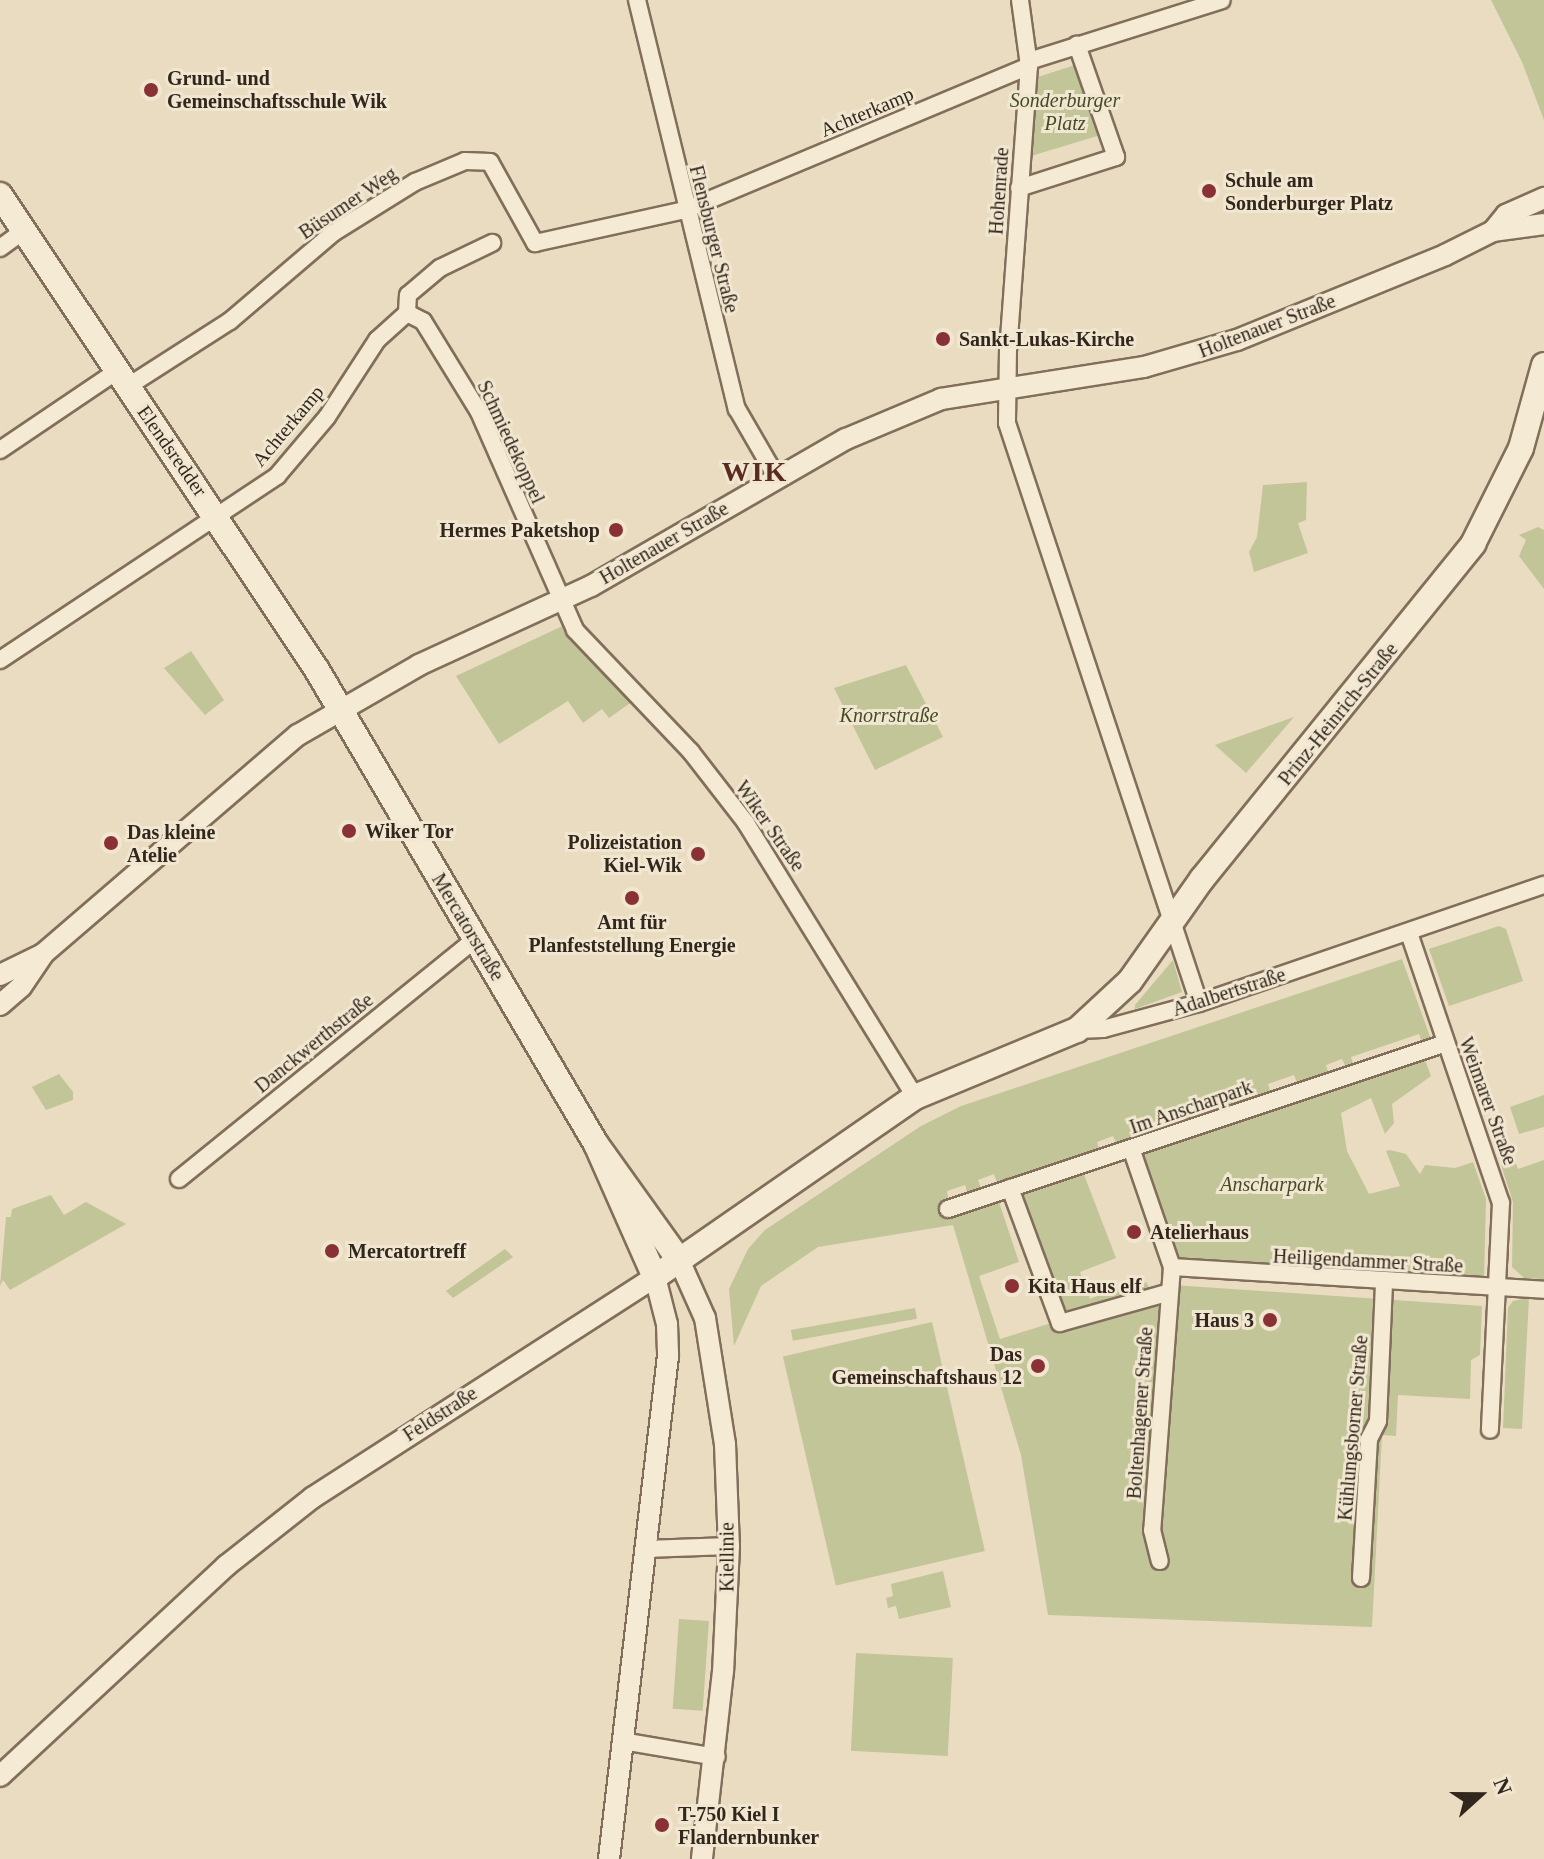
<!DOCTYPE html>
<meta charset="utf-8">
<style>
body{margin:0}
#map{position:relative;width:1544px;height:1859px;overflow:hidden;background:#e9dcc1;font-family:"Times New Roman",serif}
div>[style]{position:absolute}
.green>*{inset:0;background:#c2c597;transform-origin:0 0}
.roads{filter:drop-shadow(2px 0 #816e5b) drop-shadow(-2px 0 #816e5b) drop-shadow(0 2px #816e5b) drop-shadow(0 -2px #816e5b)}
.minor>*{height:16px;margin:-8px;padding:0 8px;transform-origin:8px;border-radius:8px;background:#f5ead3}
.tertiary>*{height:20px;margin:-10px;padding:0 10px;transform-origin:10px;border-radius:10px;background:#f5ead3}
.secondary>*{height:24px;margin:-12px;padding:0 12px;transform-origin:12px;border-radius:12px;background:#f5ead3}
.dots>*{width:22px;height:22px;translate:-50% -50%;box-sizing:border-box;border:4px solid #f1e6d0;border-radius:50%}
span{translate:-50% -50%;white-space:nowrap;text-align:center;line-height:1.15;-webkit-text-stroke:6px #f1e6d0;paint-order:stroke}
.poi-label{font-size:20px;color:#32271d;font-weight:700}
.left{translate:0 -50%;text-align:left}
.right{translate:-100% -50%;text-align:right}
.park-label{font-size:20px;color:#444c26;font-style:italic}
.street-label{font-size:20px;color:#32271d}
.district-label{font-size:28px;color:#5a2b21;font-weight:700;letter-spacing:2px}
.north{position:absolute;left:1440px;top:1755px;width:80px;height:80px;-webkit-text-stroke:6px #f1e6d0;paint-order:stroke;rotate:69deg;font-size:22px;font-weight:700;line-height:32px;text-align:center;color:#32271d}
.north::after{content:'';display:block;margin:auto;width:28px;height:36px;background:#32271d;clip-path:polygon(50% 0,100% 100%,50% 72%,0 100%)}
</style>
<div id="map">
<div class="green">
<div style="clip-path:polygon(1491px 0,1544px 0,1544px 120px,1522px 62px)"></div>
<div style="clip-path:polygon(1081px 63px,1104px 134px,1031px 156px,1035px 78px)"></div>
<div style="clip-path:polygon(1307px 482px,1306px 520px,1298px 523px,1308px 553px,1254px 572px,1249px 552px,1257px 537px,1263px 485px)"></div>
<div style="clip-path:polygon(1538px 527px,1544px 530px,1544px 589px,1519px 556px,1526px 540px,1519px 535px)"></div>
<div style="clip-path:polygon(571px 622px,640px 696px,609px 718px,602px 709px,583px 723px,568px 701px,499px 744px,456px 676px)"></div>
<div style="clip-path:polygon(191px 651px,224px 700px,205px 715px,164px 668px)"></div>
<div style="clip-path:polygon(906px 665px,943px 737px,875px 770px,834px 688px)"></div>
<div style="clip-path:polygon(1294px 717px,1246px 773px,1215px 745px)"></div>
<div style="clip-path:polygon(1499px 926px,1506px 929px,1523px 981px,1449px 1006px,1429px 949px)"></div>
<div style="clip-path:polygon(1402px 959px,1432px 1042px,1423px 1045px,1419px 1034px,1351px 1057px,1354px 1067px,1347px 1070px,1342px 1059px,1326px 1065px,1329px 1075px,1298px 1085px,1294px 1075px,1268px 1084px,1271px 1094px,1172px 1128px,1168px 1117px,1150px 1123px,1154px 1135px,1118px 1147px,1113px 1136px,1097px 1142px,1100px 1152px,999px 1188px,994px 1174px,978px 1180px,983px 1194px,969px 1198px,965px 1185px,947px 1191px,951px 1218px,999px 1202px,1019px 1262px,979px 1276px,1000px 1339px,1173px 1285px,1482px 1306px,1480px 1355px,1471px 1360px,1470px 1399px,1398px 1395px,1396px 1436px,1382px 1435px,1372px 1627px,1048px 1615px,1021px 1455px,953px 1225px,818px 1247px,761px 1286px,734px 1346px,729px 1289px,748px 1249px,765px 1230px,921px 1126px,961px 1106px)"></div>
<div style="clip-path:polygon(1173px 960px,1182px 992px,1135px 1009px,1135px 1005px)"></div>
<div style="clip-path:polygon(1421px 1050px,1431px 1076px,1392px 1104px,1394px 1123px,1385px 1134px,1371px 1098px,1341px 1113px,1347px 1151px,1369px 1194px,1400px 1186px,1386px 1151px,1390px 1150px,1406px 1154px,1420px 1174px,1425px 1165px,1455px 1168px,1473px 1162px,1486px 1199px,1484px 1278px,1181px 1262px,1174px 1255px,1142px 1154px,1145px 1143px)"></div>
<div style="clip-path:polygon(59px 1074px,73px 1092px,73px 1100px,46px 1110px,32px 1087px)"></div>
<div style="clip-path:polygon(1544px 1095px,1544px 1127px,1519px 1134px,1510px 1107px)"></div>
<div style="clip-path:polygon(1511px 1151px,1518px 1169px,1544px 1160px,1544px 1279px,1524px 1278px,1512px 1267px,1513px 1202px,1501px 1165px)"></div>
<div style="clip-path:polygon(1083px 1172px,1116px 1258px,1080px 1272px,1090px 1299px,1139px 1279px,1147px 1283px,1151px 1294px,1066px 1319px,1022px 1197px,1024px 1192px)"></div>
<div style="clip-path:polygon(51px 1195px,64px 1215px,86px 1202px,126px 1224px,10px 1290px,3px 1280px,0 1286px,6px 1217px,11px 1217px,12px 1209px)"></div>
<div style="clip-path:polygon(505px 1249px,513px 1257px,453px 1298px,446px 1291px)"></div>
<div style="clip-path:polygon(1529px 1298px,1522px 1429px,1503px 1428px,1508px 1308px,1513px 1301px)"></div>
<div style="left:915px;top:1308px;width:11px;height:126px;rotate:80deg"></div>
<div style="left:932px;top:1322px;width:235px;height:153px;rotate:77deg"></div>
<div style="clip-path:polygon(943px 1571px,951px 1607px,899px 1619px,896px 1606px,888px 1608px,886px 1598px,893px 1596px,891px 1584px)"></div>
<div style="left:679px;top:1619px;width:30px;height:90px;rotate:4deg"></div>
<div style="left:856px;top:1653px;width:97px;height:98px;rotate:3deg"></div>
</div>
<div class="roads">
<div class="minor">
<div style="left:637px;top:0;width:421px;rotate:76.3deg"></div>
<div style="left:737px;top:409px;width:80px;rotate:59.9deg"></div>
<div style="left:1020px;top:0;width:67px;rotate:82.2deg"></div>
<div style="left:1029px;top:66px;width:284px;rotate:94.2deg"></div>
<div style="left:1008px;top:349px;width:74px;rotate:90.8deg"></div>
<div style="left:1007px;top:423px;width:611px;rotate:71.68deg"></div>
<div style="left:1029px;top:61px;width:202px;rotate:-17.5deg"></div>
<div style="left:1019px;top:188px;width:102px;rotate:-17.7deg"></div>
<div style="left:1116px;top:157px;width:119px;rotate:-109.2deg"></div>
<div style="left:0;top:248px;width:29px;rotate:-36deg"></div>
<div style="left:407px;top:313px;width:18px;rotate:27deg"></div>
<div style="left:423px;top:321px;width:107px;rotate:58.4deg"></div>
<div style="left:479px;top:412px;width:238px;rotate:66.2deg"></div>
<div style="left:575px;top:630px;width:168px;rotate:46.4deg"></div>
<div style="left:691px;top:752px;width:90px;rotate:52.2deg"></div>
<div style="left:746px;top:823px;width:322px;rotate:58.3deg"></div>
<div style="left:407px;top:313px;width:18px;rotate:-87deg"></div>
<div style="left:408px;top:295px;width:42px;rotate:-40.2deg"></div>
<div style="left:440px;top:268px;width:58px;rotate:-25.7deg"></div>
<div style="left:127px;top:387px;width:122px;rotate:-32.7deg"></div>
<div style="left:230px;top:321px;width:135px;rotate:-40.5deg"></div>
<div style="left:333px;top:233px;width:97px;rotate:-31.9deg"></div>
<div style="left:415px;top:182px;width:54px;rotate:-22.8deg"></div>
<div style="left:465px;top:161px;width:25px;rotate:2deg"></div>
<div style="left:490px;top:162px;width:93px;rotate:60.9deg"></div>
<div style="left:535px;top:243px;width:154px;rotate:-12.4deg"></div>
<div style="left:685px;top:210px;width:373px;rotate:-22.7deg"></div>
<div style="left:0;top:450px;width:141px;rotate:-34deg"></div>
<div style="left:0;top:660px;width:333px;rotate:-33.6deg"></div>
<div style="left:277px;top:476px;width:77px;rotate:-49.7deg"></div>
<div style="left:327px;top:417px;width:92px;rotate:-57deg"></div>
<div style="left:377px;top:340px;width:40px;rotate:-42deg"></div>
<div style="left:1409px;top:933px;width:285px;rotate:71.2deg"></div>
<div style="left:1501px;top:1203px;width:227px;rotate:92.8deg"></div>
<div style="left:1077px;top:1030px;width:26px;rotate:-2deg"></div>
<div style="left:1103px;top:1029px;width:99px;rotate:-15.2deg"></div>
<div style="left:1199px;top:1003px;width:365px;rotate:-18.9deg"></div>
<div style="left:1131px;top:1148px;width:126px;rotate:71deg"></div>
<div style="left:1172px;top:1267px;width:264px;rotate:94.3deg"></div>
<div style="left:1152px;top:1530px;width:32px;rotate:76deg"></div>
<div style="left:179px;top:1179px;width:381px;rotate:-39deg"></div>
<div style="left:1010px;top:1188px;width:144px;rotate:69.7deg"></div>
<div style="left:1060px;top:1323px;width:111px;rotate:-15.7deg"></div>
<div style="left:948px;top:1209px;width:525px;rotate:-18.43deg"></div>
<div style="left:1172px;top:1267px;width:373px;rotate:3.5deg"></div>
<div style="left:646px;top:1549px;width:83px;rotate:-2.1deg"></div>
<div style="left:1361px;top:1578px;width:139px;rotate:-86.7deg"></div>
<div style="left:1369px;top:1439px;width:20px;rotate:-63deg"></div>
<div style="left:1378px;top:1421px;width:140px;rotate:-87.5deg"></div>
<div style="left:622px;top:1741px;width:96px;rotate:9.6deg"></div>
</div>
<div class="tertiary">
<div style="left:1493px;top:231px;width:51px;rotate:-7.8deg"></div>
<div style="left:0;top:975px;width:48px;rotate:-26deg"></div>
<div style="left:0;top:1005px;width:28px;rotate:-41deg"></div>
<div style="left:21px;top:987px;width:40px;rotate:-56deg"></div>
<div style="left:43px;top:954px;width:336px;rotate:-40.7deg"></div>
<div style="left:298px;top:735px;width:140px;rotate:-30deg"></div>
<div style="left:419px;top:665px;width:189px;rotate:-24.7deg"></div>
<div style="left:591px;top:586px;width:294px;rotate:-30deg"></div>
<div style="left:846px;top:439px;width:103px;rotate:-22.8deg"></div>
<div style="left:941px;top:399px;width:206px;rotate:-9deg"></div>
<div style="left:1144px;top:367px;width:97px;rotate:-16.2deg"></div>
<div style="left:1237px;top:340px;width:225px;rotate:-22.2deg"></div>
<div style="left:1445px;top:255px;width:54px;rotate:-26.6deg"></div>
<div style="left:1493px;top:231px;width:21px;rotate:-51deg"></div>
<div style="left:1506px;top:215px;width:42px;rotate:-24.1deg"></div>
<div style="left:679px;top:1260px;width:64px;rotate:65.9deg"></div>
<div style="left:705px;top:1318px;width:128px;rotate:81deg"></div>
<div style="left:725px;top:1444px;width:102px;rotate:87.8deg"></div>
<div style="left:729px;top:1546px;width:125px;rotate:92.7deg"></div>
<div style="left:723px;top:1671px;width:189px;rotate:96.4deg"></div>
<div style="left:0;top:1776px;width:309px;rotate:-42.9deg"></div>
<div style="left:226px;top:1566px;width:110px;rotate:-38.3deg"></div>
<div style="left:312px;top:1498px;width:408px;rotate:-32.8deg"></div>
<div style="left:655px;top:1277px;width:49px;rotate:75.7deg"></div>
<div style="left:667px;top:1324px;width:32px;rotate:88deg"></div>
<div style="left:668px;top:1356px;width:506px;rotate:96.69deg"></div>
</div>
<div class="secondary">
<div style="left:0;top:195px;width:571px;rotate:56.28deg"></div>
<div style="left:317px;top:670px;width:550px;rotate:59.52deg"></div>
<div style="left:596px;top:1144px;width:143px;rotate:54.4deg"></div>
<div style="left:596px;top:1144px;width:145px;rotate:66.1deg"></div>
<div style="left:655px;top:1277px;width:316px;rotate:-34.7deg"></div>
<div style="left:915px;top:1097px;width:175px;rotate:-22.5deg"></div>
<div style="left:1077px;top:1030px;width:72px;rotate:-42.8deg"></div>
<div style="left:1130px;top:981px;width:125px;rotate:-54.8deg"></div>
<div style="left:1202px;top:879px;width:431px;rotate:-51deg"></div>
<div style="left:1473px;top:544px;width:107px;rotate:-63.4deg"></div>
<div style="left:1521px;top:448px;width:86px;rotate:-74.5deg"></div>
</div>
</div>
<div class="dots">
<div style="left:151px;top:90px;background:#893134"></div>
<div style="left:1209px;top:191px;background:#893134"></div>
<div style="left:943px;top:339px;background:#893134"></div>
<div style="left:616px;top:530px;background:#893134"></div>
<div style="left:349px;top:831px;background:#893134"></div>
<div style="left:111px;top:843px;background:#893134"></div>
<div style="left:698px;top:854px;background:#893134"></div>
<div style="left:632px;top:898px;background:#893134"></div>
<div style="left:1134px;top:1232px;background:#893134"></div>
<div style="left:332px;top:1251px;background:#893134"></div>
<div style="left:1012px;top:1286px;background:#893134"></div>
<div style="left:1270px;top:1320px;background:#893134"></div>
<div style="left:1038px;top:1366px;background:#893134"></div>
<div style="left:662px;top:1825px;background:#893134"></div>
</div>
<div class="poi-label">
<span class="left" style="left:167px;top:90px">Grund- und<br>Gemeinschaftsschule Wik</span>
<span class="left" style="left:1225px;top:192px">Schule am<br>Sonderburger Platz</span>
<span class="left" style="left:959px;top:339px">Sankt-Lukas-Kirche</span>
<span class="right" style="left:600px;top:530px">Hermes Paketshop</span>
<span class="left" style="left:365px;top:831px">Wiker Tor</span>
<span class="left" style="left:127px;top:844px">Das kleine<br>Atelie</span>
<span class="right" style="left:682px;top:854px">Polizeistation<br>Kiel-Wik</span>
<span style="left:632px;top:934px">Amt für<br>Planfeststellung Energie</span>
<span class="left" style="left:1150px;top:1232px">Atelierhaus</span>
<span class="left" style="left:348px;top:1251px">Mercatortreff</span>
<span class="left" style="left:1028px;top:1286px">Kita Haus elf</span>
<span class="right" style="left:1254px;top:1320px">Haus 3</span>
<span class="right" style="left:1022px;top:1366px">Das<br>Gemeinschaftshaus 12</span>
<span class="left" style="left:678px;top:1826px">T-750 Kiel I<br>Flandernbunker</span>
</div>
<div class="park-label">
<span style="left:1065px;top:112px">Sonderburger<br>Platz</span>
<span style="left:889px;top:715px">Knorrstraße</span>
<span style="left:1272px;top:1184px">Anscharpark</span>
</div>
<div class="street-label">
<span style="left:867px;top:112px;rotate:-23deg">Achterkamp</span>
<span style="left:999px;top:191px;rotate:-86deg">Hohenrade</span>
<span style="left:348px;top:203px;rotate:-34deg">Büsumer Weg</span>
<span style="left:714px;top:239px;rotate:76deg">Flensburger Straße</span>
<span style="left:1267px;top:326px;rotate:-21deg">Holtenauer Straße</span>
<span style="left:288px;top:426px;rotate:-50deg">Achterkamp</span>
<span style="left:511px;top:442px;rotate:65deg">Schmiedekoppel</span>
<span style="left:172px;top:451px;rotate:55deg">Elendsredder</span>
<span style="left:664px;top:543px;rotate:-30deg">Holtenauer Straße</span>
<span style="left:1338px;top:714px;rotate:-51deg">Prinz-Heinrich-Straße</span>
<span style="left:770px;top:826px;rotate:55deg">Wiker Straße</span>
<span style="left:468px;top:927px;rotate:59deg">Mercatorstraße</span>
<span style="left:1229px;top:992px;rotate:-18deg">Adalbertstraße</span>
<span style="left:314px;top:1043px;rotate:-39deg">Danckwerthstraße</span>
<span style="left:1488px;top:1101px;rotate:70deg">Weimarer Straße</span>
<span style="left:1191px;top:1107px;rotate:-19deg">Im Anscharpark</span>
<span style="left:1368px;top:1261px;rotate:3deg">Heiligendammer Straße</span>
<span style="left:1140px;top:1413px;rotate:-86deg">Boltenhagener Straße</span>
<span style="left:440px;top:1414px;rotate:-33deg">Feldstraße</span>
<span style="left:1353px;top:1428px;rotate:-85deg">Kühlungsborner Straße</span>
<span style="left:727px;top:1557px;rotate:-90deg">Kiellinie</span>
</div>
<div class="district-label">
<span style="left:755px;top:472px">WIK</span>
</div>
<div class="north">N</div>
</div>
